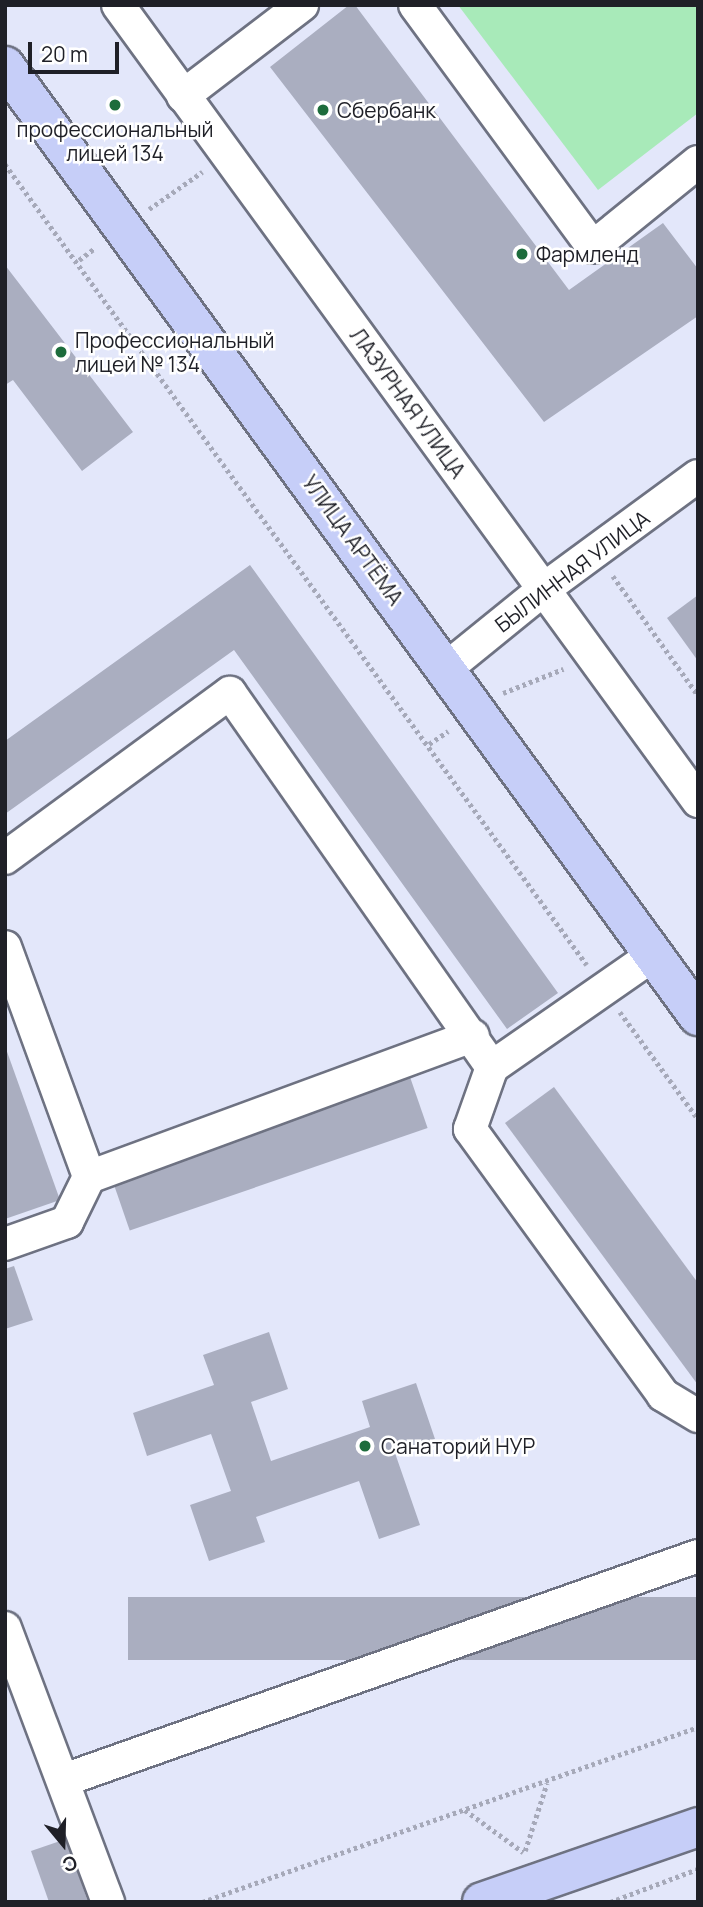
<!DOCTYPE html>
<meta charset="utf-8">
<style>
body{margin:0}
#map{position:relative;width:703px;height:1907px;overflow:hidden;background:#e3e7fa;font-family:Manrope,sans-serif}
div>[style]{position:absolute}
.green>*{inset:0;background:#a8eab9}
.building>*{inset:0;background:#aaaec0;transform-origin:0 0}
.path>*{height:4.5px;margin-top:-2.25px;transform-origin:0;background:repeating-linear-gradient(90deg,#a6a9b9 0 3.5px,transparent 0 7px)}
.roads{filter:drop-shadow(2px 0 #6e7282) drop-shadow(-2px 0 #6e7282) drop-shadow(0 2px #6e7282) drop-shadow(0 -2px #6e7282)}
.minor>*{height:32px;margin:-16px;padding:0 16px;transform-origin:16px;border-radius:16px;background:#fff}
.major>*{height:38px;margin:-19px;padding:0 19px;transform-origin:19px;border-radius:19px;background:#c6cef8}
.dots>*{width:19px;height:19px;translate:-50% -50%;box-sizing:border-box;border:4px solid #fff;border-radius:50%}
span{translate:-50% -50%;white-space:nowrap;text-align:center;line-height:1.15;-webkit-text-stroke:5px #fff;paint-order:stroke}
.poi-label{font-size:21px;color:#1f2027}
.left{translate:0 -50%;text-align:left}
.street-label{font-size:21px;color:#1f2027}
.frame{position:absolute;inset:0;border:7px solid #1f2027;pointer-events:none}
.north{position:absolute;left:28px;top:1809px;width:70px;height:70px;-webkit-text-stroke:5px #fff;paint-order:stroke;rotate:161deg;font-size:19px;font-weight:700;line-height:28px;text-align:center;color:#1f2027}
.north::after{content:'';display:block;margin:auto;width:24px;height:32px;background:#1f2027;clip-path:polygon(50% 0,100% 100%,50% 72%,0 100%)}
.scale{position:absolute;left:28px;top:42px;width:91px;height:32px;box-sizing:border-box;border:4px solid #1f2027;border-top:0;padding-left:9px;font-size:21px;line-height:24px;white-space:nowrap;color:#1f2027;-webkit-text-stroke:5px #fff;paint-order:stroke}
</style>
<div id="map">
<div class="green">
<div style="clip-path:polygon(458px 5px,698px 5px,698px 113px,598px 190px)"></div>
</div>
<div class="building">
<div style="clip-path:polygon(349px 5px,355px 5px,569px 290px,663px 223px,698px 269px,698px 316px,544px 422px,270px 67px)"></div>
<div style="clip-path:polygon(5px 265px,133px 432px,82px 471px,13px 380px,5px 385px)"></div>
<div style="clip-path:polygon(250px 565px,558px 993px,507px 1029px,234px 650px,5px 814px,5px 741px)"></div>
<div style="clip-path:polygon(698px 595px,698px 661px,667px 618px)"></div>
<div style="clip-path:polygon(5px 1046px,60px 1200px,5px 1219px)"></div>
<div style="left:410px;top:1077px;width:54px;height:315px;rotate:71deg"></div>
<div style="clip-path:polygon(554px 1087px,698px 1283px,698px 1385px,505px 1123px)"></div>
<div style="clip-path:polygon(14px 1266px,33px 1320px,5px 1329px,5px 1269px)"></div>
<div style="clip-path:polygon(269px 1332px,288px 1389px,251px 1402px,271px 1461px,370px 1427px,362px 1401px,416px 1383px,435px 1439px,395px 1453px,420px 1525px,379px 1539px,359px 1481px,256px 1517px,265px 1542px,209px 1561px,190px 1505px,231px 1491px,211px 1434px,147px 1456px,133px 1413px,214px 1385px,203px 1355px)"></div>
<div style="left:698px;top:1597px;width:63px;height:570px;rotate:90deg"></div>
<div style="clip-path:polygon(66px 1839px,88px 1902px,49px 1902px,31px 1851px)"></div>
</div>
<div class="path">
<div style="left:5px;top:164px;width:990px;rotate:54deg"></div>
<div style="left:149px;top:209px;width:65px;rotate:-34.9deg"></div>
<div style="left:79px;top:260px;width:20px;rotate:-37deg"></div>
<div style="left:613px;top:576px;width:146px;rotate:54.5deg"></div>
<div style="left:503px;top:693px;width:65px;rotate:-21.8deg"></div>
<div style="left:429px;top:744px;width:23px;rotate:-34deg"></div>
<div style="left:620px;top:1012px;width:132px;rotate:53.9deg"></div>
<div style="left:465px;top:1810px;width:72px;rotate:35.9deg"></div>
<div style="left:525px;top:1851px;width:71px;rotate:-72.1deg"></div>
<div style="left:202px;top:1902px;width:526px;rotate:-19.43deg"></div>
<div style="left:610px;top:1902px;width:94px;rotate:-20.6deg"></div>
</div>
<div class="roads">
<div class="minor">
<div style="left:118px;top:5px;width:985px;rotate:53.92deg"></div>
<div style="left:415px;top:5px;width:300px;rotate:53.7deg"></div>
<div style="left:593px;top:247px;width:135px;rotate:-39deg"></div>
<div style="left:183px;top:96px;width:150px;rotate:-37.4deg"></div>
<div style="left:448px;top:667px;width:124px;rotate:-39.1deg"></div>
<div style="left:544px;top:589px;width:191px;rotate:-36.3deg"></div>
<div style="left:5px;top:858px;width:279px;rotate:-36.3deg"></div>
<div style="left:230px;top:693px;width:457px;rotate:55deg"></div>
<div style="left:492px;top:1067px;width:66px;rotate:109.5deg"></div>
<div style="left:470px;top:1129px;width:329px;rotate:54deg"></div>
<div style="left:663px;top:1395px;width:41px;rotate:31deg"></div>
<div style="left:5px;top:947px;width:245px;rotate:69.9deg"></div>
<div style="left:89px;top:1177px;width:50px;rotate:116.1deg"></div>
<div style="left:67px;top:1222px;width:66px;rotate:160.5deg"></div>
<div style="left:492px;top:1067px;width:196px;rotate:-34.8deg"></div>
<div style="left:89px;top:1177px;width:409px;rotate:-20.2deg"></div>
<div style="left:5px;top:1628px;width:293px;rotate:69.4deg"></div>
<div style="left:64px;top:1780px;width:672px;rotate:-19.46deg"></div>
</div>
<div class="major">
<div style="left:5px;top:66px;width:1176px;rotate:53.89deg"></div>
<div style="left:482px;top:1902px;width:229px;rotate:-19.1deg"></div>
</div>
</div>
<div class="dots">
<div style="left:115px;top:105px;background:#1d6c3c"></div>
<div style="left:323px;top:110px;background:#1d6c3c"></div>
<div style="left:522px;top:254px;background:#1d6c3c"></div>
<div style="left:61px;top:352px;background:#1d6c3c"></div>
<div style="left:365px;top:1446px;background:#1d6c3c"></div>
</div>
<div class="poi-label">
<span class="left" style="left:337px;top:110px">Сбербанк</span>
<span style="left:115px;top:141px">профессиональный<br>лицей 134</span>
<span class="left" style="left:536px;top:254px">Фармленд</span>
<span class="left" style="left:75px;top:352px">Профессиональный<br>лицей № 134</span>
<span class="left" style="left:381px;top:1446px">Санаторий НУР</span>
</div>
<div class="street-label">
<span style="left:408px;top:403px;rotate:54deg">ЛАЗУРНАЯ УЛИЦА</span>
<span style="left:353px;top:540px;rotate:54deg">УЛИЦА АРТЁМА</span>
<span style="left:572px;top:571px;rotate:-37deg">БЫЛИННАЯ УЛИЦА</span>
</div>
<div class="frame"></div>
<div class="north">С</div>
<div class="scale">20 m</div>
</div>
